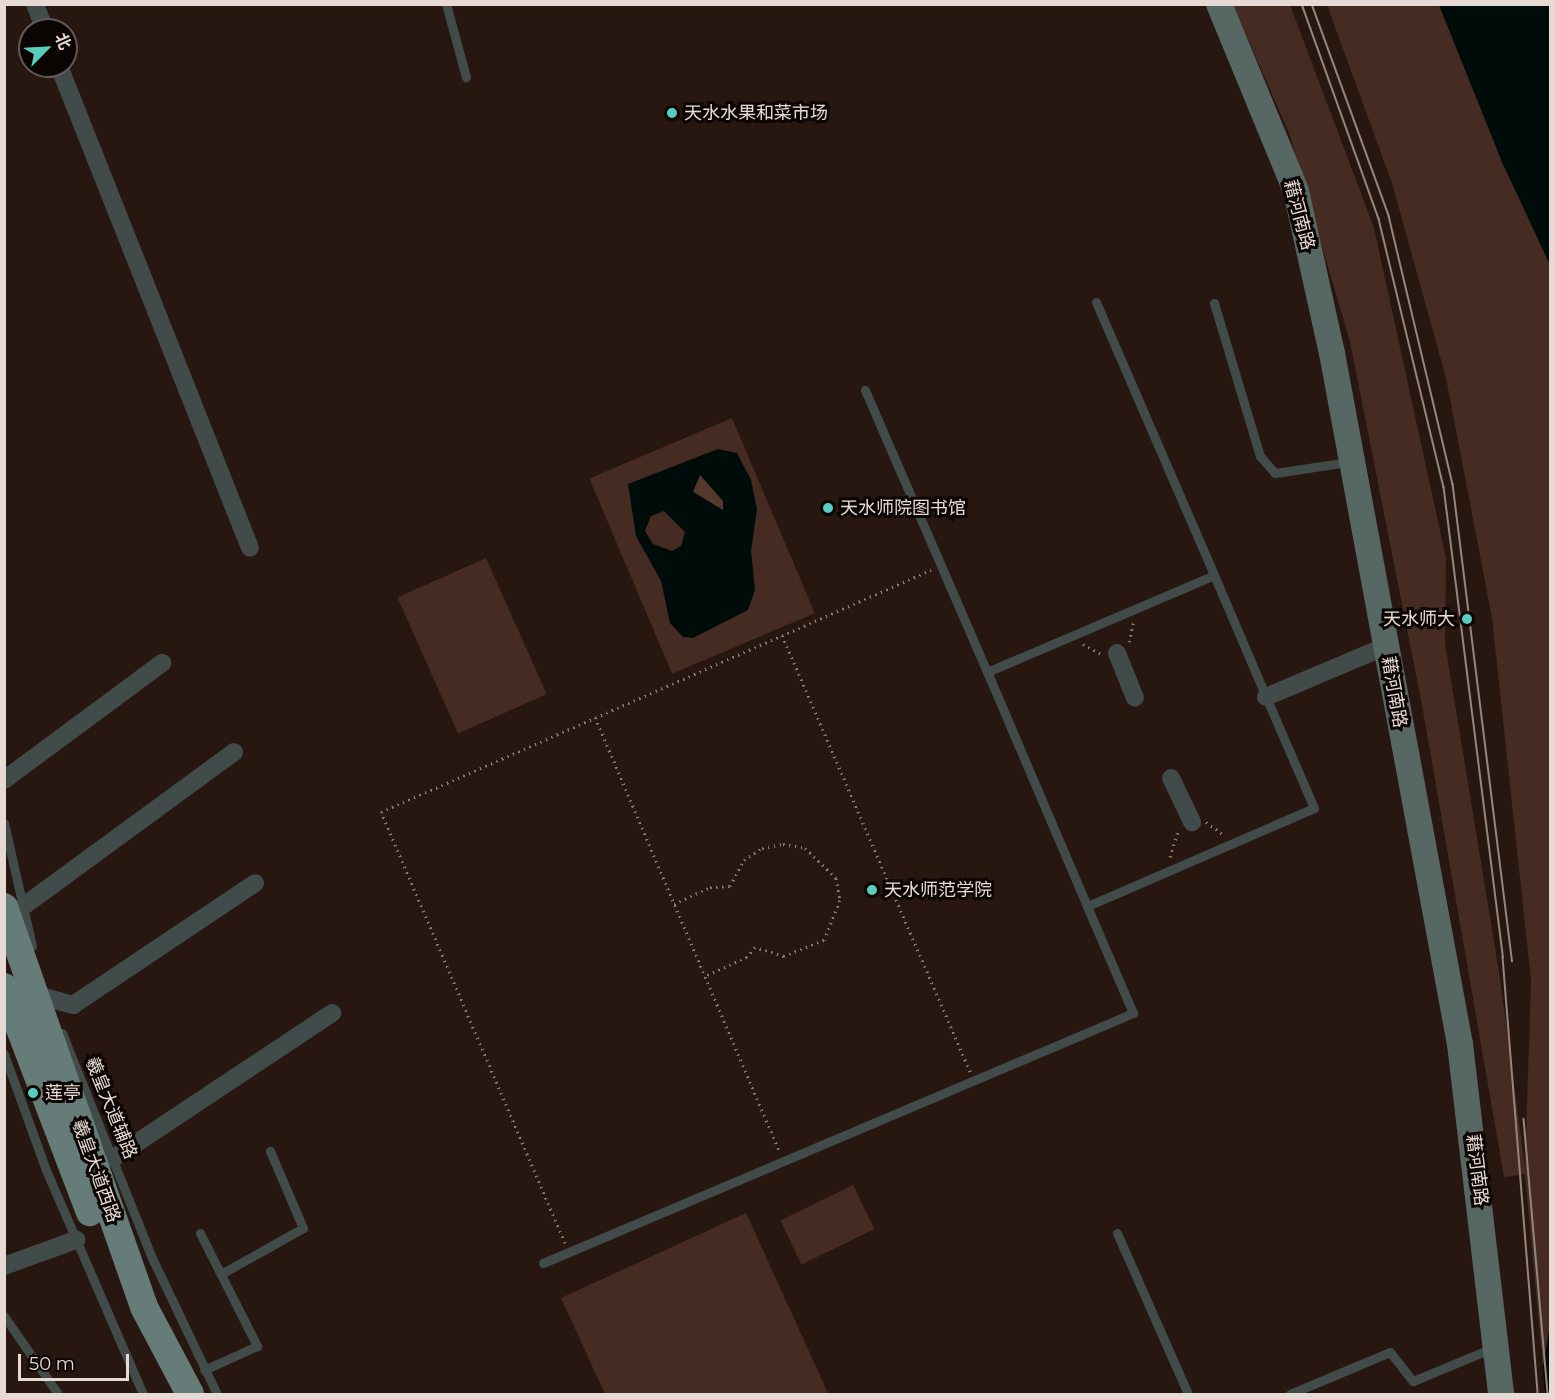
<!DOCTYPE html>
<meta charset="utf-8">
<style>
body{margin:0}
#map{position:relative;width:1555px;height:1399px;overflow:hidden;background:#281710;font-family:Montserrat,"Noto Sans SC",sans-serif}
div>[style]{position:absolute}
.green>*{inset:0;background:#452b21;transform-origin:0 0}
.forest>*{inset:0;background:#55392d}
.water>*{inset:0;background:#000c0a}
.path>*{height:3px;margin-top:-1.5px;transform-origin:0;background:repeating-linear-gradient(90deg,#887973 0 1.5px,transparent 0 6px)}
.lane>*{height:9px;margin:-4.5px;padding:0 4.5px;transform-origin:4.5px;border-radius:4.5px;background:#414c4a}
.street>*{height:18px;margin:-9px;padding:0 9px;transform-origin:9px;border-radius:9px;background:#414c4a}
.secondary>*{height:26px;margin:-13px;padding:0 13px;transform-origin:13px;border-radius:13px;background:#566764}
.primary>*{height:28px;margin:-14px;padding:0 14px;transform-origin:14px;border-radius:14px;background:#667c78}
.tram>*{height:1.5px;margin:-0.75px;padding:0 0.75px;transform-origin:0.75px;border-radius:0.75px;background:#958680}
.dots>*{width:16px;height:16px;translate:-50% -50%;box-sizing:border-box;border:3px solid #0b0503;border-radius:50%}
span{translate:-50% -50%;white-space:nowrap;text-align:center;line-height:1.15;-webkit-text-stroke:6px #0b0503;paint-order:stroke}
.poi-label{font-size:18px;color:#e7dad5}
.left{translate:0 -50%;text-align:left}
.right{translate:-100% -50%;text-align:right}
.street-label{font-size:18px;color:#e7dad5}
.frame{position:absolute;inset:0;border:6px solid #e7dad5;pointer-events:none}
.north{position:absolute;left:18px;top:18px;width:60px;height:60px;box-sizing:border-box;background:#0b0503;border:2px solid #635a57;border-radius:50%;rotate:66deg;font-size:16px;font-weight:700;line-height:24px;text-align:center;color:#e7dad5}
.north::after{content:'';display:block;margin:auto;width:21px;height:27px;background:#59cebf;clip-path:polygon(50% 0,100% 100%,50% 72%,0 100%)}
.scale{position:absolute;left:18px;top:1354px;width:111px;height:27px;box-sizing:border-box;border:3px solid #e7dad5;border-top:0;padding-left:8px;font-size:18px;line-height:21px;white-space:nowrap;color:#e7dad5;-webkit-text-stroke:4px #0b0503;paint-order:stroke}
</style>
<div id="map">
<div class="green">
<div style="clip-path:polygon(1233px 5px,1290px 5px,1374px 228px,1446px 558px,1445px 643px,1500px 978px,1525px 1168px,1531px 980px,1492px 618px,1446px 378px,1392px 183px,1327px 5px,1439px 5px,1550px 265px,1550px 1325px,1543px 1367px,1525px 1174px,1504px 1177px,1422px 705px,1350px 342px,1289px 133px)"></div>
<div style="left:732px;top:418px;width:212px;height:155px;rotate:67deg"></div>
<div style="left:486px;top:558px;width:149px;height:97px;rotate:66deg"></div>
<div style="left:853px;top:1185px;width:49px;height:81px;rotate:64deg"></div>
<div style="clip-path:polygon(746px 1213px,828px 1393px,605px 1394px,561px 1298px)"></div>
</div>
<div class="forest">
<div style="clip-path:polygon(701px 474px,723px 501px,723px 511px,693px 491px)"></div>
</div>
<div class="water">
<div style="clip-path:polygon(1439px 5px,1550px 5px,1550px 265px,1502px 162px)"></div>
<div style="clip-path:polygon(evenodd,718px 449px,737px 453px,751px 480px,757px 509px,751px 551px,755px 590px,748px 610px,693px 638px,683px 637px,670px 623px,661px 581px,636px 536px,628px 484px,718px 449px,700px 475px,723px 501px,723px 510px,693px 492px,700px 475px,718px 449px,664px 511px,685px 532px,681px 546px,672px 551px,653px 544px,645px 531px,651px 516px,664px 511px)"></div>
<div style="clip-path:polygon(1550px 1325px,1550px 1394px,1545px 1394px,1543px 1367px)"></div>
</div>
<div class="path">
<div style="left:782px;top:635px;width:476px;rotate:66.7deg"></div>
<div style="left:1129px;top:642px;width:23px;rotate:-77deg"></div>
<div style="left:1083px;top:644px;width:23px;rotate:29deg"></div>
<div style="left:595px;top:717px;width:473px;rotate:67deg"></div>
<div style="left:1206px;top:822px;width:22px;rotate:36deg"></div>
<div style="left:1170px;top:857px;width:28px;rotate:-73deg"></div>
<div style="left:674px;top:904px;width:40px;rotate:-25deg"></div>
<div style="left:710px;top:887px;width:20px;rotate:-3deg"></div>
<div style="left:730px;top:886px;width:30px;rotate:-62deg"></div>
<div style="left:744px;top:860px;width:22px;rotate:-34deg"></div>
<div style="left:762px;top:848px;width:21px;rotate:-11deg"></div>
<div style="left:783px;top:844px;width:22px;rotate:10deg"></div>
<div style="left:805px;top:848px;width:43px;rotate:44.1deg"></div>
<div style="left:836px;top:878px;width:22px;rotate:80deg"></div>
<div style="left:840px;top:900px;width:43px;rotate:111.8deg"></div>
<div style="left:824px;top:940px;width:43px;rotate:158.2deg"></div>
<div style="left:784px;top:956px;width:30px;rotate:-163deg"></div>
<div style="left:755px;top:947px;width:13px;rotate:129deg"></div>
<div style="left:747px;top:957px;width:46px;rotate:155.7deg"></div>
<div style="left:565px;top:1243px;width:469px;rotate:-113.1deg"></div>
<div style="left:381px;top:812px;width:601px;rotate:-23.75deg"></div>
</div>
<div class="lane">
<div style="left:446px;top:4px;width:76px;rotate:74.7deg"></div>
<div style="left:1096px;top:302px;width:297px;rotate:66.6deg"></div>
<div style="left:1214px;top:575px;width:133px;rotate:66.9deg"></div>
<div style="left:1266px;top:697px;width:121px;rotate:66.6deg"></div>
<div style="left:1314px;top:808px;width:247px;rotate:156.6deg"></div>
<div style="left:1087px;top:906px;width:254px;rotate:-113.1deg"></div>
<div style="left:987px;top:672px;width:247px;rotate:-23.1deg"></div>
<div style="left:1214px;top:303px;width:160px;rotate:73.3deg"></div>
<div style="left:1260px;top:456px;width:23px;rotate:49deg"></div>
<div style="left:1275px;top:473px;width:75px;rotate:-8.5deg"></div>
<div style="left:865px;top:390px;width:307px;rotate:66.6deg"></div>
<div style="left:4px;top:823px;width:126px;rotate:77.2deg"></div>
<div style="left:62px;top:1033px;width:245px;rotate:68.2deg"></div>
<div style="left:153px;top:1260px;width:148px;rotate:64.5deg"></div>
<div style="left:4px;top:1054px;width:123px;rotate:70.1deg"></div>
<div style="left:46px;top:1170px;width:244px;rotate:66.6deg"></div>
<div style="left:200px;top:1233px;width:127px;rotate:63.2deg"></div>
<div style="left:257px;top:1346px;width:58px;rotate:155.6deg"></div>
<div style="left:1117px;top:1233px;width:176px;rotate:66.2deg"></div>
<div style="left:543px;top:1263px;width:641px;rotate:-22.96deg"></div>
<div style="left:1133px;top:1013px;width:116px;rotate:-113.3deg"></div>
<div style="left:221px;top:1274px;width:94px;rotate:-29.3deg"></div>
<div style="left:303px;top:1228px;width:84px;rotate:-113.2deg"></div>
<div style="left:4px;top:1316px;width:95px;rotate:55.3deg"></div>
<div style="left:1290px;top:1394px;width:108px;rotate:-22.8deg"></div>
<div style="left:1390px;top:1352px;width:37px;rotate:52deg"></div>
<div style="left:1413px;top:1381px;width:89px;rotate:-22.5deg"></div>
</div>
<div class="street">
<div style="left:35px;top:4px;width:28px;rotate:69deg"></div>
<div style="left:59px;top:66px;width:518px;rotate:68.38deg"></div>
<div style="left:1117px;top:653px;width:48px;rotate:68.2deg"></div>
<div style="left:1266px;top:697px;width:130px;rotate:-23deg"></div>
<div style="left:1171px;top:778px;width:49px;rotate:64.5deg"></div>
<div style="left:4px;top:780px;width:197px;rotate:-36.5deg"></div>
<div style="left:21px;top:908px;width:264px;rotate:-36.2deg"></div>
<div style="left:30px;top:993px;width:45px;rotate:15.6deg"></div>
<div style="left:73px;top:1005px;width:219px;rotate:-33.8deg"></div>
<div style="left:114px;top:1158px;width:262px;rotate:-33.6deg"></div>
<div style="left:4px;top:1266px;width:77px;rotate:-19.9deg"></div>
</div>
<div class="secondary">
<div style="left:1219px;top:4px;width:202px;rotate:67.6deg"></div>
<div style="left:1296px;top:191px;width:166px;rotate:77.5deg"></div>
<div style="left:1332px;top:353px;width:703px;rotate:79.51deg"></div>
<div style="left:1460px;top:1044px;width:352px;rotate:83.3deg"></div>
</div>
<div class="primary">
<div style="left:4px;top:907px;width:424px;rotate:70.7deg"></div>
<div style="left:144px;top:1307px;width:98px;rotate:62.1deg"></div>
<div style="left:4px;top:987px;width:241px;rotate:69.1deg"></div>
</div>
<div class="tram">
<div style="left:1302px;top:4px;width:228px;rotate:70.3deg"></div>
<div style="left:1379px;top:219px;width:276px;rotate:76.4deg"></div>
<div style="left:1444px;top:487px;width:474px;rotate:82.8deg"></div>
<div style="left:1503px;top:957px;width:438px;rotate:85.4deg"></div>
<div style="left:1312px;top:4px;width:226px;rotate:70deg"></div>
<div style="left:1389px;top:216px;width:276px;rotate:76.6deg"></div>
<div style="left:1453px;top:484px;width:481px;rotate:82.9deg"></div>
<div style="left:1524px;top:1119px;width:276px;rotate:85deg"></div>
</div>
<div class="dots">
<div style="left:672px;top:113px;background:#59cebf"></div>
<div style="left:828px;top:508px;background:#59cebf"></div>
<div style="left:1467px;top:619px;background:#59cebf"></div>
<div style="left:872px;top:890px;background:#59cebf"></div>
<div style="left:33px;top:1093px;background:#59cebf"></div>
</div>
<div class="poi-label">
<span class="left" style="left:684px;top:113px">天水水果和菜市场</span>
<span class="left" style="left:840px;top:508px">天水师院图书馆</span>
<span class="right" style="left:1455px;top:619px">天水师大</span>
<span class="left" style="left:884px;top:890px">天水师范学院</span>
<span class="left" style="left:45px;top:1093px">莲亭</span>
</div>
<div class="street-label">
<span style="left:1299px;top:215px;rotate:75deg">藉河南路</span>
<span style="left:1394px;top:692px;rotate:80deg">藉河南路</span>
<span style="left:111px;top:1108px;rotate:68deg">羲皇大道辅路</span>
<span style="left:1477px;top:1170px;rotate:83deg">藉河南路</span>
<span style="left:96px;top:1171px;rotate:70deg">羲皇大道西路</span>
</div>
<div class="frame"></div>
<div class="north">北</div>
<div class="scale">50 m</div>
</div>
